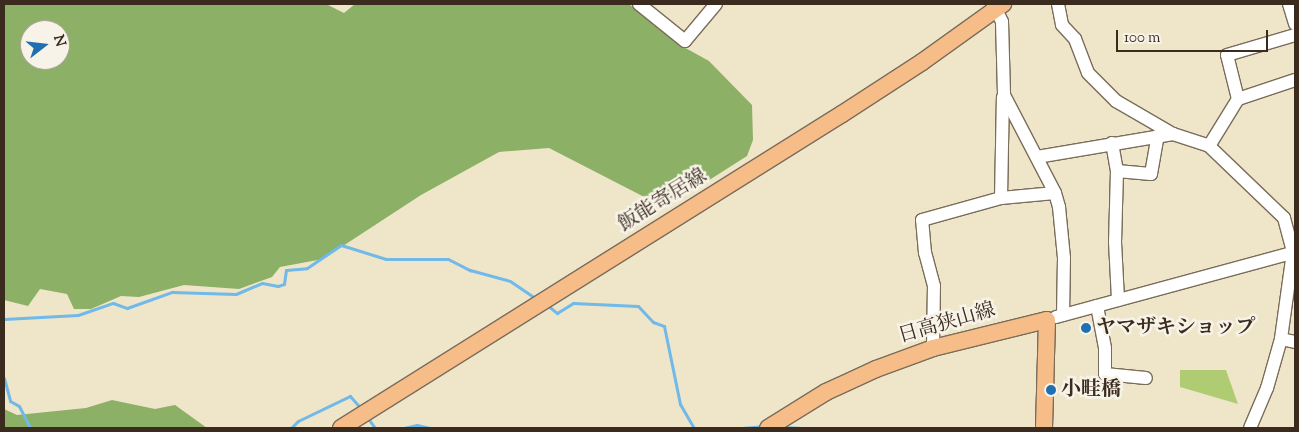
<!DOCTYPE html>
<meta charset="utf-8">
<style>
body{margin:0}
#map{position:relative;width:1299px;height:432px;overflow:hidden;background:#efe6ca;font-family:"Sorts Mill Goudy","Noto Serif JP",serif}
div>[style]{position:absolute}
.green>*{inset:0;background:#b0cc73}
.forest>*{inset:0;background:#8cb065}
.stream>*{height:3px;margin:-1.5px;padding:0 1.5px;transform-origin:1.5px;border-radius:1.5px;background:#70b9e8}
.roads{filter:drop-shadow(1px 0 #7a6c5a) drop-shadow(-1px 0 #7a6c5a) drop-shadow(0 1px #7a6c5a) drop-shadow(0 -1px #7a6c5a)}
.minor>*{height:12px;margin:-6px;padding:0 6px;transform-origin:6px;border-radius:6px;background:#fff}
.major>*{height:16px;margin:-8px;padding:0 8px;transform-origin:8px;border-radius:8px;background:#f7bd88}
.dots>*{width:14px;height:14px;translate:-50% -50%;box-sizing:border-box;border:2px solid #f7f3e8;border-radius:50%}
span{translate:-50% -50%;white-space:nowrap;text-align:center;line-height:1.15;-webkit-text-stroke:5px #f7f3e8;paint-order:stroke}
.street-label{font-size:20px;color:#3b2a1e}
.poi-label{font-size:20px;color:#3b2a1e;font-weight:700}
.left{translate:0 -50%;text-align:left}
.frame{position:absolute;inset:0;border:5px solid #3b2a1e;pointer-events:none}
.north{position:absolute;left:20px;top:20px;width:50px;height:50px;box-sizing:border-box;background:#f7f3e8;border:1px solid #aca397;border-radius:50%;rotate:74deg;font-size:14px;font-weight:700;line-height:20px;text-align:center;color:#3b2a1e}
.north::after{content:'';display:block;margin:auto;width:18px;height:22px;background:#1f6fb2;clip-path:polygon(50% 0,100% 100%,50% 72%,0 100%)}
.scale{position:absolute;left:1116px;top:30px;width:152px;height:22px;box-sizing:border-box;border:2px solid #3b2a1e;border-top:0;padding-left:6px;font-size:15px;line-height:18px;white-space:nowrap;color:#3b2a1e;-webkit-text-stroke:4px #f7f3e8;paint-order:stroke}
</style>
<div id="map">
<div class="green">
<div style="clip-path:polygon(1226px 370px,1238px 404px,1180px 387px,1180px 370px)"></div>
</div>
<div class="forest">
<div style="clip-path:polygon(evenodd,4px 4px,326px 4px,344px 13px,355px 4px,629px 4px,680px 45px,709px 61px,752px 105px,753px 140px,747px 156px,692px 191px,656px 203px,549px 148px,499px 152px,421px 195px,323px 259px,280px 267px,272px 277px,239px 289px,184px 285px,139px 297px,121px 296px,91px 309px,74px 309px,67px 294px,40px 289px,28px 306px,4px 300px,4px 4px,30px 30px,60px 30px,60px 60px,30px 60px,30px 30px)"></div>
<div style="clip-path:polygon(112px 400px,155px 409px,175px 405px,207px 428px,4px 428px,4px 409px,17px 415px,86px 408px)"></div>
</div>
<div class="stream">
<div style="left:547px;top:305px;width:13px;rotate:39deg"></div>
<div style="left:557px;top:313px;width:19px;rotate:-32deg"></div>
<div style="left:573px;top:303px;width:65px;rotate:2.6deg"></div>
<div style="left:638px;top:306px;width:22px;rotate:47deg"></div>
<div style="left:653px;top:322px;width:12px;rotate:20deg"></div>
<div style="left:664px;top:326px;width:80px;rotate:78.4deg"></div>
<div style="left:680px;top:404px;width:28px;rotate:60deg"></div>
<div style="left:4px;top:319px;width:74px;rotate:-3.1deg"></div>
<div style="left:78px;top:315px;width:37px;rotate:-19deg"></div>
<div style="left:113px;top:303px;width:15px;rotate:20deg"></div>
<div style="left:127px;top:308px;width:48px;rotate:-19.6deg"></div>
<div style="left:172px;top:292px;width:64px;rotate:1.8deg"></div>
<div style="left:236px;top:294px;width:28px;rotate:-23deg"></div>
<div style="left:262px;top:283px;width:16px;rotate:11deg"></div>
<div style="left:278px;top:286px;width:6px;rotate:-18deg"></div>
<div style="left:284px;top:284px;width:14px;rotate:-82deg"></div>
<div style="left:286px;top:270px;width:21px;rotate:-5deg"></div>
<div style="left:307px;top:268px;width:41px;rotate:-34.1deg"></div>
<div style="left:341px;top:245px;width:47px;rotate:17.3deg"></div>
<div style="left:386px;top:259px;width:62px"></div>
<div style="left:448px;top:259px;width:25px;rotate:27deg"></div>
<div style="left:470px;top:270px;width:41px;rotate:15.4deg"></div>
<div style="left:510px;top:281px;width:32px;rotate:34deg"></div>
<div style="left:4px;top:378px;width:24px;rotate:75deg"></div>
<div style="left:10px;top:401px;width:10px;rotate:29deg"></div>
<div style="left:19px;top:406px;width:25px;rotate:63deg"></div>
<div style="left:367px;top:417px;width:14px;rotate:54deg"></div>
<div style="left:782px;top:427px;width:20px;rotate:3deg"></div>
<div style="left:291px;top:428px;width:10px;rotate:-45deg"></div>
<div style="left:298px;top:421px;width:58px;rotate:-25.7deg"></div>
<div style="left:350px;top:396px;width:18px;rotate:49deg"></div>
<div style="left:404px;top:428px;width:13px;rotate:-13deg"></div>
<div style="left:417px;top:425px;width:13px;rotate:13deg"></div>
<div style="left:742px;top:428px;width:21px;rotate:-5deg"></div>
</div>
<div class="roads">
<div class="minor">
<div style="left:639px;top:4px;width:59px;rotate:38.8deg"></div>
<div style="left:685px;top:41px;width:48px;rotate:-50deg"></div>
<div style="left:993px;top:4px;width:20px;rotate:63deg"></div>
<div style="left:1002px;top:22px;width:73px;rotate:88.4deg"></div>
<div style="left:1004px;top:95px;width:110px;rotate:62.5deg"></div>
<div style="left:1055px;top:193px;width:15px;rotate:74deg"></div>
<div style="left:1059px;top:207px;width:51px;rotate:84.4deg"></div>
<div style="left:1064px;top:258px;width:57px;rotate:91deg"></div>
<div style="left:1058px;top:4px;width:21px;rotate:79deg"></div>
<div style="left:1062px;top:25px;width:19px;rotate:47deg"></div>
<div style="left:1075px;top:39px;width:36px;rotate:69deg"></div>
<div style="left:1088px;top:73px;width:40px;rotate:45deg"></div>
<div style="left:1116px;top:101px;width:66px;rotate:30.1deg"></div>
<div style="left:1289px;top:4px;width:21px;rotate:73deg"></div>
<div style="left:1238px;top:99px;width:45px;rotate:-104deg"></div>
<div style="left:1227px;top:55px;width:71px;rotate:-16.4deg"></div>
<div style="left:1112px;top:143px;width:28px;rotate:80deg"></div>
<div style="left:1117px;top:171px;width:71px;rotate:91.6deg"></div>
<div style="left:1115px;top:242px;width:58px;rotate:87deg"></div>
<div style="left:1209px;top:146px;width:55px;rotate:-58.3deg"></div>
<div style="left:1238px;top:99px;width:60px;rotate:-18.4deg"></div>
<div style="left:1037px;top:157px;width:138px;rotate:-9.6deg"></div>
<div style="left:1173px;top:134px;width:38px;rotate:18deg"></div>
<div style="left:1209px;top:146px;width:104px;rotate:43.8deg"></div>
<div style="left:1284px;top:218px;width:35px;rotate:75deg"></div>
<div style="left:1293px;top:252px;width:88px;rotate:97.9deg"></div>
<div style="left:1281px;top:339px;width:51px;rotate:105.9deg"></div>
<div style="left:1267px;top:388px;width:43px;rotate:113deg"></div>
<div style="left:1117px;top:171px;width:34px;rotate:5deg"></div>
<div style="left:1151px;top:174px;width:39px;rotate:-80deg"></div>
<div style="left:1001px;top:198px;width:54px;rotate:-5.3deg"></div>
<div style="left:1097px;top:306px;width:43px;rotate:79.2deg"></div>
<div style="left:1105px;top:348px;width:26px;rotate:90deg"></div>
<div style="left:1105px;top:374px;width:41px;rotate:5.6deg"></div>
<div style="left:1056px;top:317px;width:248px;rotate:-15.2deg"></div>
<div style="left:1281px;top:339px;width:14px;rotate:12deg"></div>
<div style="left:933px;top:348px;width:62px;rotate:-89.1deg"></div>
<div style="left:934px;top:286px;width:34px;rotate:-105deg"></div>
<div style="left:925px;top:253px;width:33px;rotate:-95deg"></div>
<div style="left:922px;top:220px;width:82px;rotate:-15.6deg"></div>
<div style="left:1001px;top:198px;width:101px;rotate:-88.9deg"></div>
</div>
<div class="major">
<div style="left:341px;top:428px;width:591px;rotate:-32.08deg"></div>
<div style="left:842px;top:114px;width:95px;rotate:-33deg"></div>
<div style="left:922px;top:62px;width:100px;rotate:-35.6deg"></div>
<div style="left:768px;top:428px;width:68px;rotate:-31.8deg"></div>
<div style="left:826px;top:392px;width:55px;rotate:-24.7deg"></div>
<div style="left:876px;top:369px;width:61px;rotate:-20.2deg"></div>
<div style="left:933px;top:348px;width:117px;rotate:-13.8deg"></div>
<div style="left:1047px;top:320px;width:108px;rotate:91.6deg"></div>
</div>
</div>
<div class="dots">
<div style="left:1086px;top:328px;background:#1f6fb2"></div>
<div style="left:1051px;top:390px;background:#1f6fb2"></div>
</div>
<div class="street-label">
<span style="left:663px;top:201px;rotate:-32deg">飯能寄居線</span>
<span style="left:947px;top:324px;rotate:-16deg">日高狭山線</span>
</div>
<div class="poi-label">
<span class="left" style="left:1096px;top:328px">ヤマザキショップ</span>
<span class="left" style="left:1061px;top:390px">小畦橋</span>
</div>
<div class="frame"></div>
<div class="north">N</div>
<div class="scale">100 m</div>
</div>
